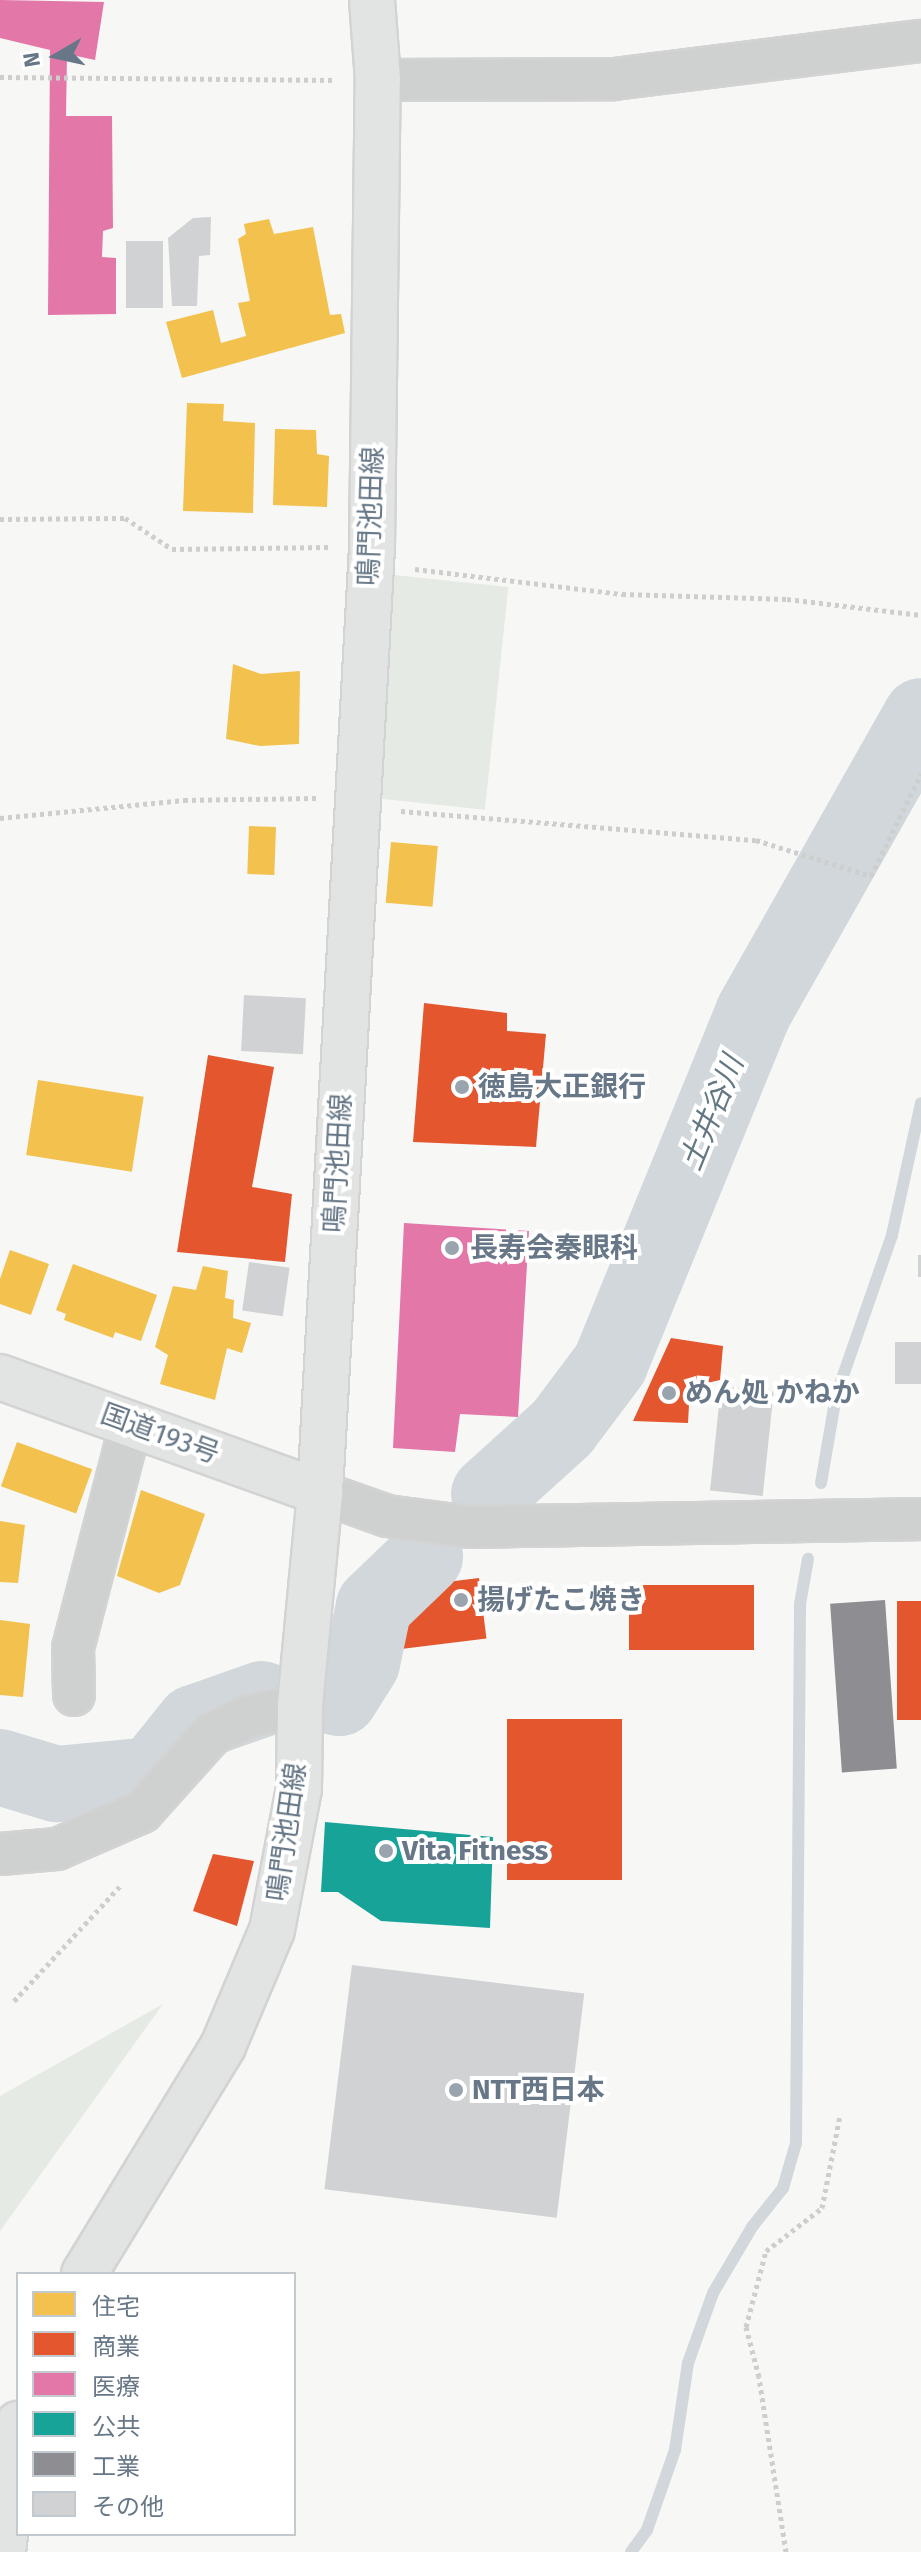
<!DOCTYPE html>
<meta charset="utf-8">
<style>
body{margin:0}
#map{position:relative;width:921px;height:2552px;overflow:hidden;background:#f7f7f6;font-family:"Fira Sans","Noto Sans JP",sans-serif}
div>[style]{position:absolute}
.green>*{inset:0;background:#e6eae4;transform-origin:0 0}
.homes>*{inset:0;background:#f2c14e;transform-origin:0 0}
.shops>*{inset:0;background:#e4572e;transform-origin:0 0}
.health>*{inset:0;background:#e377a8}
.public>*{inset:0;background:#17a398}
.industry>*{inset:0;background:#8d8d92;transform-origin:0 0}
.stream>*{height:12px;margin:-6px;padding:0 6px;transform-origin:6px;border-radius:6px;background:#d1d7db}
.river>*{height:76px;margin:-38px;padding:0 38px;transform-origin:38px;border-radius:38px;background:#d1d7db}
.building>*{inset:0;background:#d1d2d3;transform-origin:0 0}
.path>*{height:5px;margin-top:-2.5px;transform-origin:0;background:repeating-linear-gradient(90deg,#cdcece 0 4px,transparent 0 8px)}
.roads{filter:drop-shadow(2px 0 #d3d3d4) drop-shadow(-2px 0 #d3d3d4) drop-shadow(0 2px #d3d3d4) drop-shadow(0 -2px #d3d3d4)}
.minor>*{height:40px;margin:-20px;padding:0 20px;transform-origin:20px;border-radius:20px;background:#cfd1d1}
.major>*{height:44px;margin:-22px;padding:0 22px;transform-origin:22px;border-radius:22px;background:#e2e3e3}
.highway>*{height:44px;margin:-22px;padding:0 22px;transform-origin:22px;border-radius:22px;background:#e2e3e3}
.dots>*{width:22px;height:22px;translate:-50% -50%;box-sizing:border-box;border:4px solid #fff;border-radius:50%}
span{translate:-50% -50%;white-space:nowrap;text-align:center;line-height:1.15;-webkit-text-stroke:8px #fff;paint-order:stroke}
.street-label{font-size:28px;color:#677787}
.poi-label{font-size:28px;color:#677787;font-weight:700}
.left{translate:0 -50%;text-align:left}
.water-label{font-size:30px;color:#637883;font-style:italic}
.legend{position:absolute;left:16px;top:2272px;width:280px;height:264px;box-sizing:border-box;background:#fff;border:2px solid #c2c9cf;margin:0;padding:10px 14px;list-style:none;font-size:24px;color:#677787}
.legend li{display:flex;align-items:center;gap:16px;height:40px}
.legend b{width:40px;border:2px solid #c2c9cf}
.north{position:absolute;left:16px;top:16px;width:80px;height:80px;-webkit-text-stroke:6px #fff;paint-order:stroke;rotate:261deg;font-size:22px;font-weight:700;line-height:32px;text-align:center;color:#677787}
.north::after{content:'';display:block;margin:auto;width:28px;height:36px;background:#677787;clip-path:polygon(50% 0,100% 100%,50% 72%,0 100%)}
</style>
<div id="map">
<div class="green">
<div style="left:385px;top:574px;width:124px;height:224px;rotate:6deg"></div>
<div style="clip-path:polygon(163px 2004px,0 2231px,0 2096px)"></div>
</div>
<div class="homes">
<div style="clip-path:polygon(269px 219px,274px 234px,313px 227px,330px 315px,341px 314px,345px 333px,182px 378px,166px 322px,213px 310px,221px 343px,246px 336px,238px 303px,250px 301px,238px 239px,246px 234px,244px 224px)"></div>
<div style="clip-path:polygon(187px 403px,224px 404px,223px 421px,255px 423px,253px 513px,183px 511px)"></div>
<div style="clip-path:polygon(275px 429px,316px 430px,317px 454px,329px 456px,327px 507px,273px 505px)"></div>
<div style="clip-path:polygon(233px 664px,261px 674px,300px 671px,299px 744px,260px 746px,226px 739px)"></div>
<div style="left:249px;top:826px;width:27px;height:48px;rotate:2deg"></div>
<div style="left:391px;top:842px;width:47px;height:61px;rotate:5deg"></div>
<div style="left:38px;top:1080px;width:107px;height:76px;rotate:9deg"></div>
<div style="clip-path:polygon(10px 1250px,49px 1264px,31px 1315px,0 1304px,0 1279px)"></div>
<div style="clip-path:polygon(73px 1264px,157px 1295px,141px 1341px,115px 1332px,113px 1338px,64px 1320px,66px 1314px,56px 1310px)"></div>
<div style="clip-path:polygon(203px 1266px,228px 1271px,225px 1298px,234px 1300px,233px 1318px,251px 1323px,242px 1353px,227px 1348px,215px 1400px,160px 1384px,168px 1355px,155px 1347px,173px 1286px,196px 1290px)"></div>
<div style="left:17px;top:1442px;width:80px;height:47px;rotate:20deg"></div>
<div style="clip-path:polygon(141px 1490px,205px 1514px,180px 1585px,159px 1593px,117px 1576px)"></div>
<div style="clip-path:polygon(0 1521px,25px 1525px,18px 1583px,0 1582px)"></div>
<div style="clip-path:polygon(0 1620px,30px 1624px,23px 1697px,0 1695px)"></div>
</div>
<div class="shops">
<div style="clip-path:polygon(424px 1003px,507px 1013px,507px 1031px,546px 1034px,536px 1147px,413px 1142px)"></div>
<div style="clip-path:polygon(208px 1055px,274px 1067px,252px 1187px,292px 1194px,285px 1262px,177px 1252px)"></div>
<div style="clip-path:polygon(671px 1338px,723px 1346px,720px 1380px,690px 1387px,688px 1423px,633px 1421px)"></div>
<div style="left:479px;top:1578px;width:61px;height:96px;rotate:83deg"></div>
<div style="left:629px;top:1585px;width:125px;height:65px"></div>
<div style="left:897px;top:1601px;width:24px;height:119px"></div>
<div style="left:622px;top:1719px;width:161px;height:115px;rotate:90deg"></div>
<div style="clip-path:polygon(213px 1854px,254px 1861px,237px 1926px,193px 1911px)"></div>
</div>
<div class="health">
<div style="clip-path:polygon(0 0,104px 2px,95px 60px,67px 54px,66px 116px,112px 116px,113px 228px,103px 231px,102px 257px,116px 258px,116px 314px,48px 315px,50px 50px,0 38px)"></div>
<div style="clip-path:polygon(404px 1223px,529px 1231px,518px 1417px,460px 1414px,455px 1452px,393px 1448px)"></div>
</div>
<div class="public">
<div style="clip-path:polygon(325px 1822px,493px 1837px,490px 1928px,381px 1921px,338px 1892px,321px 1892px)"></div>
</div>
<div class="industry">
<div style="left:885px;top:1600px;width:169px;height:55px;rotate:86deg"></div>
</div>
<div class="stream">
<div style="left:821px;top:1483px;width:88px;rotate:-80.2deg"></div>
<div style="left:836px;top:1396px;width:170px;rotate:-70.8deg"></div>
<div style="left:892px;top:1235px;width:135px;rotate:-77.6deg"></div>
<div style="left:631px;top:2552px;width:27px;rotate:-54deg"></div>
<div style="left:647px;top:2530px;width:85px;rotate:-70.7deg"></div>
<div style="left:675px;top:2450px;width:88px;rotate:-81.5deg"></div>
<div style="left:688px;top:2363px;width:74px;rotate:-70.3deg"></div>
<div style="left:713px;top:2293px;width:77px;rotate:-59.4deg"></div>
<div style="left:752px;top:2227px;width:50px;rotate:-51.5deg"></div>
<div style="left:783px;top:2188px;width:47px;rotate:-73.9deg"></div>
<div style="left:796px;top:2143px;width:539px;rotate:-89.57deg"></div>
<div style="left:800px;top:1604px;width:46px;rotate:-79.9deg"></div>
</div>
<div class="river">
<div style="left:489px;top:1494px;width:98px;rotate:-42.1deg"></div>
<div style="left:562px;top:1428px;width:80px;rotate:-53.1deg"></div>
<div style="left:610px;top:1364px;width:379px;rotate:-67.8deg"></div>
<div style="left:753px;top:1013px;width:341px;rotate:-60.5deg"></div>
<div style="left:318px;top:1694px;width:22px;rotate:10deg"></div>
<div style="left:340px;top:1698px;width:41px;rotate:-57.8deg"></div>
<div style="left:362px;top:1663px;width:58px;rotate:-78.1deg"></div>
<div style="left:374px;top:1606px;width:71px;rotate:-43.9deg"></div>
<div style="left:0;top:1767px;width:59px;rotate:16.9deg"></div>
<div style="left:56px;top:1784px;width:96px;rotate:-5.4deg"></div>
<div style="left:152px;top:1775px;width:67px;rotate:-51.1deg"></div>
<div style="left:194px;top:1723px;width:72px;rotate:-19.4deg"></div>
</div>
<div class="building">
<div style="clip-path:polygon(211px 217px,210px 255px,199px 256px,197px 306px,172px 306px,168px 238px,193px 218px)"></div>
<div style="left:163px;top:241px;width:67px;height:37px;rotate:90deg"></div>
<div style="left:244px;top:995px;width:62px;height:56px;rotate:3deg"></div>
<div style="left:918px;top:1255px;width:3px;height:22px"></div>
<div style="left:249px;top:1262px;width:41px;height:49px;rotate:8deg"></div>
<div style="left:921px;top:1342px;width:42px;height:26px;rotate:90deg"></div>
<div style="left:721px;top:1386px;width:53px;height:105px;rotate:6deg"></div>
<div style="left:352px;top:1965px;width:234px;height:226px;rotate:7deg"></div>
</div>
<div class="path">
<div style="left:0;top:77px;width:335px;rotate:0.5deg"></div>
<div style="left:0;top:519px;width:125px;rotate:-0.5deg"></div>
<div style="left:125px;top:518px;width:56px;rotate:33.4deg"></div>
<div style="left:172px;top:549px;width:159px;rotate:-0.7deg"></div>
<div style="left:415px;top:569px;width:209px;rotate:6.9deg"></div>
<div style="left:622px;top:594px;width:165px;rotate:1.7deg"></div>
<div style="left:787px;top:599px;width:135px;rotate:6.8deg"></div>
<div style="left:401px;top:811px;width:356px;rotate:4.7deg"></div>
<div style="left:756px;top:840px;width:121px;rotate:17.4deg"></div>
<div style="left:871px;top:876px;width:114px;rotate:-63.9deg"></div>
<div style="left:0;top:818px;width:185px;rotate:-5.6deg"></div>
<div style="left:184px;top:800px;width:132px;rotate:-0.9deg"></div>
<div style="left:14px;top:2001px;width:159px;rotate:-47.3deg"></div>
<div style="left:786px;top:2552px;width:177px;rotate:-98.8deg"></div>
<div style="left:759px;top:2377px;width:52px;rotate:-104.6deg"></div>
<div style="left:746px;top:2327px;width:79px;rotate:-75.3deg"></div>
<div style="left:766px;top:2251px;width:71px;rotate:-37.5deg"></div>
<div style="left:822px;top:2208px;width:95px;rotate:-79deg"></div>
</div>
<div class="roads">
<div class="minor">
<div style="left:378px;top:80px;width:236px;rotate:-0.2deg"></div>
<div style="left:614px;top:79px;width:309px;rotate:-7.1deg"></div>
<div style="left:320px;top:1492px;width:71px;rotate:19.7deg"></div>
<div style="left:387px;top:1516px;width:84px;rotate:7.5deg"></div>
<div style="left:470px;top:1527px;width:451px;rotate:-1deg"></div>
<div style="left:74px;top:1695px;width:47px;rotate:-91.2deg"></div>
<div style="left:73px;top:1648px;width:231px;rotate:-75.5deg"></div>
<div style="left:0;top:1854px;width:57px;rotate:-5deg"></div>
<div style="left:57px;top:1849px;width:93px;rotate:-23.5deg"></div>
<div style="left:142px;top:1812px;width:105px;rotate:-48.1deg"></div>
<div style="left:212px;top:1734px;width:39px;rotate:-26deg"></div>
<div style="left:247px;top:1717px;width:54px;rotate:-12.8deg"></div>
</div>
<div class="major">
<div style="left:84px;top:2274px;width:267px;rotate:-58.6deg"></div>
<div style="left:223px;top:2046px;width:126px;rotate:-67.1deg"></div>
<div style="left:272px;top:1930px;width:144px;rotate:-79.2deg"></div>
<div style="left:299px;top:1789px;width:84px;rotate:-89.3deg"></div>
<div style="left:300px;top:1705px;width:214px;rotate:-84.6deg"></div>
<div style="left:320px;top:1492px;width:946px;rotate:-86.85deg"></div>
<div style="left:372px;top:547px;width:467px;rotate:-89.3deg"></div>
<div style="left:378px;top:80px;width:80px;rotate:-94.3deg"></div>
<div style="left:3px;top:2552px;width:129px;rotate:-83.3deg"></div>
</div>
<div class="highway">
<div style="left:0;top:1377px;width:340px;rotate:19.8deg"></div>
</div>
</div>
<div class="dots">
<div style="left:462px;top:1087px;background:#99a4ae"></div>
<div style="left:452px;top:1248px;background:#99a4ae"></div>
<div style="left:669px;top:1393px;background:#99a4ae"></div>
<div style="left:461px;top:1600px;background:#99a4ae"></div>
<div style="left:386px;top:1851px;background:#99a4ae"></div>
<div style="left:456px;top:2090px;background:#99a4ae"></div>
</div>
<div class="street-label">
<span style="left:371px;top:516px;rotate:-88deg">鳴門池田線</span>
<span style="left:338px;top:1163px;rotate:-87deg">鳴門池田線</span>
<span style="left:160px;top:1434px;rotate:20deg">国道193号</span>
<span style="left:287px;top:1832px;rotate:-82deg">鳴門池田線</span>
</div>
<div class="poi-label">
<span class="left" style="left:478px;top:1087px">徳島大正銀行</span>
<span class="left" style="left:470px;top:1248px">長寿会秦眼科</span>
<span class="left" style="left:685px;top:1393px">めん処 かねか</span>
<span class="left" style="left:477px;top:1600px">揚げたこ焼き</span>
<span class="left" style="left:402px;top:1851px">Vita Fitness</span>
<span class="left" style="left:472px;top:2090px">NTT西日本</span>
</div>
<div class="water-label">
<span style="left:712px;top:1113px;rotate:-68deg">土井谷川</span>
</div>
<ul class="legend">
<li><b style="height:22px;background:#f2c14e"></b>住宅</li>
<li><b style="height:22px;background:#e4572e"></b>商業</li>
<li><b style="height:22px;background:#e377a8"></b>医療</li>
<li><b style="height:22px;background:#17a398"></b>公共</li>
<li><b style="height:22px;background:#8d8d92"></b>工業</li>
<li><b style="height:22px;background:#d1d2d3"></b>その他</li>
</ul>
<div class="north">N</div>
</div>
